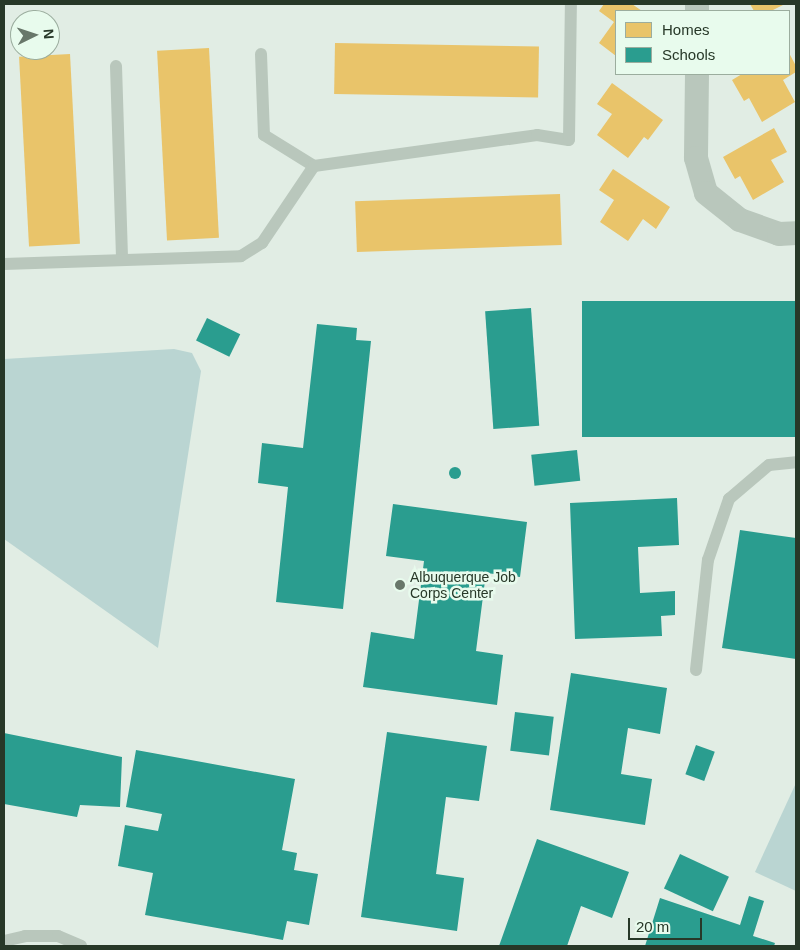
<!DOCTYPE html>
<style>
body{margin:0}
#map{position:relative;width:800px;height:950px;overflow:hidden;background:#e1ede4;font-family:Helvetica,sans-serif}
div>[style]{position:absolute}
.green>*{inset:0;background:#bad5d2}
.homes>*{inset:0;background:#e9c46a;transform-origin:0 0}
.schools>*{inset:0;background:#2a9d8f;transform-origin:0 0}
.round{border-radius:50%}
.lane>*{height:12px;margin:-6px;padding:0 6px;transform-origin:6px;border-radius:6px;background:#b9c7bc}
.street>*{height:24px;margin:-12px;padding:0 12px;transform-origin:12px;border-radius:12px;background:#b9c7bc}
.dots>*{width:14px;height:14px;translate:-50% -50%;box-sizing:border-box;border:2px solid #e8fbed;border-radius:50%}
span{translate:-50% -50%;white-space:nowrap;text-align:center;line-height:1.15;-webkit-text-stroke:5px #e8fbed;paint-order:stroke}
.poi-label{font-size:14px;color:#273828}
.left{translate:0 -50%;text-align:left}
.frame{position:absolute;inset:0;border:5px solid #273828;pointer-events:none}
.legend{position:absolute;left:615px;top:10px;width:175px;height:65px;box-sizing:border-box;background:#e8fbed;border:1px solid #9bad9e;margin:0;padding:6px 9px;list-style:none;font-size:15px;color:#273828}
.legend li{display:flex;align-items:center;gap:10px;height:25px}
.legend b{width:25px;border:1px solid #9bad9e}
.north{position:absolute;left:10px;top:10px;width:50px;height:50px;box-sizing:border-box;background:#e8fbed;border:1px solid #9bad9e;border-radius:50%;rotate:86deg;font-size:14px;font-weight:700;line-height:20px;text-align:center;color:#273828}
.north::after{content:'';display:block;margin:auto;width:18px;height:22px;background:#68776a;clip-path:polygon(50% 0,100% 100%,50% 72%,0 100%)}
.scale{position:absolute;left:628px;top:918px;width:74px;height:22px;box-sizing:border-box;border:2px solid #273828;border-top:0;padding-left:6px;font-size:15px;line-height:18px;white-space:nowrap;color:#273828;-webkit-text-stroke:4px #e8fbed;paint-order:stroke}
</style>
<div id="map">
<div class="green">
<div style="clip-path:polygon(174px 349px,192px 353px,201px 371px,158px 648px,4px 539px,4px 359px)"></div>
<div style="clip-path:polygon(796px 783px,796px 891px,755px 872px)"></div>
</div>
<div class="homes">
<div style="clip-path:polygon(604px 4px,632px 4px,642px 11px,616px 11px,616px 56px,599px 43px,614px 22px,599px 11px)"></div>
<div style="clip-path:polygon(750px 4px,785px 4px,771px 11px,754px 11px)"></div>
<div style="left:335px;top:43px;width:204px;height:51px;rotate:1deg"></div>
<div style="left:209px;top:48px;width:190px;height:52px;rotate:87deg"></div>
<div style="clip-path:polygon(789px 53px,796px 66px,796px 72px,783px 80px,795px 102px,762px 122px,749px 98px,744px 101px,732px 80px,742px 74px,789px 74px)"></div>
<div style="left:70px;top:54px;width:190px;height:51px;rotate:87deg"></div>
<div style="clip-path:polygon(612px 83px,663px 120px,648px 140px,644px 137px,628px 158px,597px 135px,612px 114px,597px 104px)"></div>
<div style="clip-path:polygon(774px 128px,787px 152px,771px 160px,784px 182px,753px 200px,740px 176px,735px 179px,723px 157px)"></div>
<div style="clip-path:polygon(613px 169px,670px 207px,656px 229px,643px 219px,628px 241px,600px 222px,614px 200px,599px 190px)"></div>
<div style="left:560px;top:194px;width:51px;height:205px;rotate:88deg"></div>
</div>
<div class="schools">
<div style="left:795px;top:301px;width:136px;height:213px;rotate:90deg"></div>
<div style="left:531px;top:308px;width:118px;height:46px;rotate:86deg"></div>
<div style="left:207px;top:318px;width:37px;height:25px;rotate:26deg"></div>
<div style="clip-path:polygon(317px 324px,357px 328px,356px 340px,371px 341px,343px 609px,276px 602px,288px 487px,258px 483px,262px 443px,303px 448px)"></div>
<div style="left:577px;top:450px;width:31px;height:46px;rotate:84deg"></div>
<div class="round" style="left:449px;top:467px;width:12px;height:12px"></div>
<div style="clip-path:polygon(677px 498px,679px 545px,638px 547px,640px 593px,675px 591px,675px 615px,661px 616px,662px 636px,575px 639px,570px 503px)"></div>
<div style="clip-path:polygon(393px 504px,527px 522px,520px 577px,486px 573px,476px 651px,503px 655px,497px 705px,363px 687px,371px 632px,414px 639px,424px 561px,386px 556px)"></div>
<div style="clip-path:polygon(740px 530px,796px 538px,796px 659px,722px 648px)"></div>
<div style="clip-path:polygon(571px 673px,667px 688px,660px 734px,628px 728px,621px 774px,652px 779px,645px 825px,550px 810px)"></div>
<div style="left:515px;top:712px;width:39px;height:39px;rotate:7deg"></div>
<div style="clip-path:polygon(387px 732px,487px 746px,479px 801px,446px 797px,436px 874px,464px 878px,457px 931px,361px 917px)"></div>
<div style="clip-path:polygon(4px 733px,122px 757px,120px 807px,80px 805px,77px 817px,4px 804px)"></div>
<div style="left:696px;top:745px;width:20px;height:31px;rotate:20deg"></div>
<div style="clip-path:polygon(136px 750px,295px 779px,282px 850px,297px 853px,294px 870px,318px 874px,309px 925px,287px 921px,283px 940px,145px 915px,153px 873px,118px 866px,125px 825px,158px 831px,162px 814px,126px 807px)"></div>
<div style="clip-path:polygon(537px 839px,629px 872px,612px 918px,581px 906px,567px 946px,499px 946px)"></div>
<div style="left:680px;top:854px;width:54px;height:38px;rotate:25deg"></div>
<div style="clip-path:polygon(749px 896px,764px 901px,753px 936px,775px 943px,774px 946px,645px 946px,660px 898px,740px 925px)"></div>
</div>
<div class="lane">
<div style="left:261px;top:54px;width:81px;rotate:87.9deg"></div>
<div style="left:264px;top:135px;width:59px;rotate:31.8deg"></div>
<div style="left:116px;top:66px;width:193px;rotate:88.2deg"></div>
<div style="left:4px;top:264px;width:237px;rotate:-1.9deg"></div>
<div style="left:241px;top:256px;width:25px;rotate:-32deg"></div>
<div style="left:262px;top:243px;width:93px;rotate:-56deg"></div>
<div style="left:314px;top:166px;width:225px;rotate:-7.9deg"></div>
<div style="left:537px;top:135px;width:32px;rotate:9deg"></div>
<div style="left:569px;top:140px;width:136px;rotate:-89.2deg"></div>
<div style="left:696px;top:670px;width:111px;rotate:-83.8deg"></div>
<div style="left:708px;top:560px;width:65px;rotate:-71deg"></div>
<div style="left:729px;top:499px;width:52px;rotate:-40.4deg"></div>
<div style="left:769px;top:465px;width:27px;rotate:-6deg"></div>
<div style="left:4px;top:941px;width:22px;rotate:-13deg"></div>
<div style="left:25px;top:936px;width:33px"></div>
<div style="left:58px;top:936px;width:25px;rotate:23deg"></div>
</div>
<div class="street">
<div style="left:697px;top:11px;width:7px;rotate:-90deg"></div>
<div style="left:697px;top:74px;width:84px;rotate:90.7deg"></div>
<div style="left:696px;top:158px;width:36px;rotate:74deg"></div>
<div style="left:706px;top:193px;width:43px;rotate:38.5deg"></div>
<div style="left:740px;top:220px;width:41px;rotate:19.7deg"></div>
<div style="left:779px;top:234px;width:17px;rotate:-3deg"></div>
</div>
<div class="dots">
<div style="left:400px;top:585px;background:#68776a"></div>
</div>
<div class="poi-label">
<span class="left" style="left:410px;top:585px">Albuquerque Job<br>Corps Center</span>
</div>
<div class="frame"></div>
<ul class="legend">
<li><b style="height:14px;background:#e9c46a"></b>Homes</li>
<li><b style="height:14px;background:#2a9d8f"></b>Schools</li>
</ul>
<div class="north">N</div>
<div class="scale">20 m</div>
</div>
